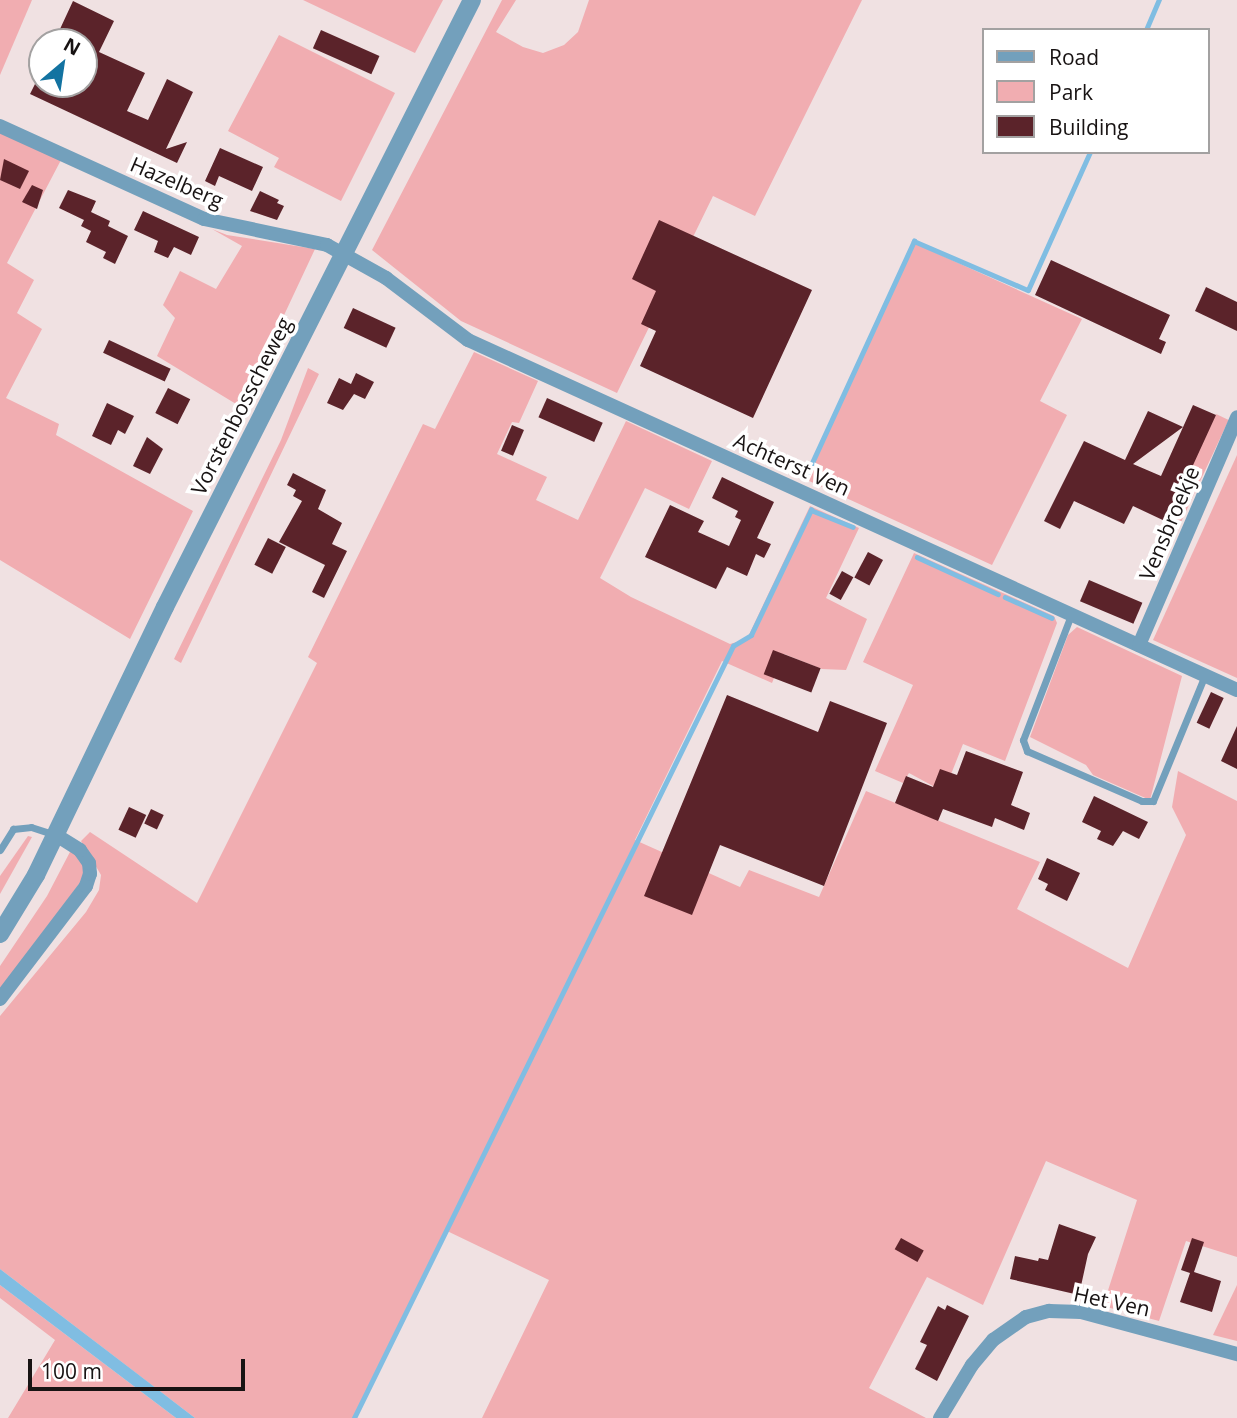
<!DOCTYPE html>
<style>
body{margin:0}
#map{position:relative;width:1237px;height:1418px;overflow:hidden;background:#f0e1e2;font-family:"Open Sans",sans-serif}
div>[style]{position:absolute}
.green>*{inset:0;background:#f1adb1;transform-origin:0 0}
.water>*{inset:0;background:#80bde2}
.stream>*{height:4.5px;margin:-2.25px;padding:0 2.25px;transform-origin:2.25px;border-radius:2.25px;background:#80bde2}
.building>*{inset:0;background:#5b232a;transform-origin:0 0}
.service>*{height:7px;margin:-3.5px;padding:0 3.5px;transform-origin:3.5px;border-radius:3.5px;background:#73a0bc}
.minor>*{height:14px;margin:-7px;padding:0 7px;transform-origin:7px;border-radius:7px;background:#73a0bc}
.tertiary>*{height:18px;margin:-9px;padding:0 9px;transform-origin:9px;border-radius:9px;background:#73a0bc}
span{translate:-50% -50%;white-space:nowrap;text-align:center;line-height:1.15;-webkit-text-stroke:7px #fff;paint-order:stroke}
.street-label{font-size:21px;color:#181313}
.legend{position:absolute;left:982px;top:28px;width:228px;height:126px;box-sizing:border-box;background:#fff;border:2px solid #a3a1a1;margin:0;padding:9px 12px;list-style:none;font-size:21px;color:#181313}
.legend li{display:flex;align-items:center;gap:14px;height:35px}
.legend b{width:35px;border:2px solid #a3a1a1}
.north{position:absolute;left:28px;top:28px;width:70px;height:70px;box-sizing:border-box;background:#fff;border:2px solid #a3a1a1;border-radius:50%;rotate:29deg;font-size:19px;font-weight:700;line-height:28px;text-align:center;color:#181313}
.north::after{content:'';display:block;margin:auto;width:24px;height:32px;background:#1373a1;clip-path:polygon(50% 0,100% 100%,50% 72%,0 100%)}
.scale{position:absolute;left:28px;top:1359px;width:217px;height:32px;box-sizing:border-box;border:4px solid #181313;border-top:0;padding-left:9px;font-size:21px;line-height:24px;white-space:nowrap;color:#181313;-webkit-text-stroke:5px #fff;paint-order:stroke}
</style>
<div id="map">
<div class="green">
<div style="clip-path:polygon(0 0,32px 0,0 75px)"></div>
<div style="clip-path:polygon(303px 0,443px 0,415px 53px)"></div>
<div style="clip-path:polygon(502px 0,516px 0,496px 32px,523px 47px,543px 53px,564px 45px,578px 32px,589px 0,862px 0,755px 216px,713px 196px,617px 393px,461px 321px,372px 250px)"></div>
<div style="clip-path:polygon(279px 35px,395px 93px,341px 201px,274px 167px,279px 158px,228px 131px)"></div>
<div style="clip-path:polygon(0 132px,61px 160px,7px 263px,34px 280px,17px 313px,42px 329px,6px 398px,59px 424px,56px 435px,193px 511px,130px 639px,0 560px)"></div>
<div style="clip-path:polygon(212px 229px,227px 235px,315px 249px,241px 407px,157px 356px,175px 318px,163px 305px,180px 271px,216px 289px,242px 246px)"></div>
<div style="clip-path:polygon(914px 243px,1082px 319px,1040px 401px,1067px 415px,992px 565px,807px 480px)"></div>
<div style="clip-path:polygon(474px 352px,538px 381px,519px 423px,512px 422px,497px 454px,547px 477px,536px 500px,578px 520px,626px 421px,712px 461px,689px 509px,645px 488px,600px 578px,631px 597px,730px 644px,747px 639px,810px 506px,859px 528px,826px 598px,867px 619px,846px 670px,822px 669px,784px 654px,772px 683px,722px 661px,635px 840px,740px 887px,749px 870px,819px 897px,866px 791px,1040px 862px,1017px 909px,1128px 968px,1186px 835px,1172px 807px,1178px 771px,1237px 801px,1237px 1257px,1186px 1241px,1159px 1321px,1103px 1306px,1137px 1200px,1046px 1161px,983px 1305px,927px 1277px,869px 1388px,926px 1418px,482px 1418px,549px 1280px,445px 1230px,353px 1418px,195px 1418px,0 1269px,0 1016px,86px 912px,99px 890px,101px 875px,81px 841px,90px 832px,197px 903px,317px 663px,308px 657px,423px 424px,435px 429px)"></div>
<div style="clip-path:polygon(308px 368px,319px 374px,181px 663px,174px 659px,281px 440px)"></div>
<div style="left:1216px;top:414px;width:14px;height:138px;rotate:25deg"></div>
<div style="clip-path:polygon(1237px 455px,1237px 678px,1153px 640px)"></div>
<div style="clip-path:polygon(914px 553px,1054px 616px,1057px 623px,1005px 761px,963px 744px,944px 792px,909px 773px,903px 783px,875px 771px,913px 685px,863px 662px)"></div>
<div style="clip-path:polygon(1077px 627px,1182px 676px,1150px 800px,1093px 775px,1086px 765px,1030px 737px,1068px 635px)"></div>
<div style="clip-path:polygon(28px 836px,32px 837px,0 894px,0 876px)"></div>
<div style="clip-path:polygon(71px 850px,83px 862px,85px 876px,0 993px,0 966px,47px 896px)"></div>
<div style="clip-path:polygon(0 1285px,176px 1418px,8px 1418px,55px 1340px,0 1298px)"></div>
<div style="clip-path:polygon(1237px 1285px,1237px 1341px,1213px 1335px)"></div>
</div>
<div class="water">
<div style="clip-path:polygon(0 1269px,135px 1372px,195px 1418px,176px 1418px,0 1285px)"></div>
</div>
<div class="stream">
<div style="left:1146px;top:30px;width:33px;rotate:-67deg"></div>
<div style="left:805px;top:478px;width:261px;rotate:-65.3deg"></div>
<div style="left:914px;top:241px;width:124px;rotate:23.3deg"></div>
<div style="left:1028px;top:290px;width:151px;rotate:-65.8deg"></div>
<div style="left:917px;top:557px;width:89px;rotate:24.6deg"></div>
<div style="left:1005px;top:597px;width:51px;rotate:24.1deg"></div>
<div style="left:354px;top:1418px;width:860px;rotate:-63.85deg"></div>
<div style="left:733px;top:646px;width:21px;rotate:-31deg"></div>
<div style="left:751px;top:635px;width:139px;rotate:-64.4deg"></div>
<div style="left:811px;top:510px;width:45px;rotate:22deg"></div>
</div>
<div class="building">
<div style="clip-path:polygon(73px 1px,114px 21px,99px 52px,145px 73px,127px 111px,148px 120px,167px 79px,193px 92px,166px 149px,187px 142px,177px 163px,30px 94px,35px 84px,84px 84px,84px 42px,54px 42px)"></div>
<div style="left:321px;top:30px;width:64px;height:20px;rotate:24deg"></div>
<div style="clip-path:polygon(220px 148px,263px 167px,252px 191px,219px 176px,215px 186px,205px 181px)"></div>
<div style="clip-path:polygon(4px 159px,29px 171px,20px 189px,0 180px)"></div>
<div style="clip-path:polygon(32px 185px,43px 190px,37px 209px,22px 202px)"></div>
<div style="clip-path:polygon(68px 190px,96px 201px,91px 212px,110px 221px,108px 226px,128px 236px,115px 264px,103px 258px,106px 252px,86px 242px,91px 231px,81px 226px,84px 220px,59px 208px)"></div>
<div style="clip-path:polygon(260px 191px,279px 200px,277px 203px,284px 206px,277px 220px,250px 211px)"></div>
<div style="clip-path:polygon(143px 211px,199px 237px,191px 255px,174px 247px,168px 258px,154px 252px,158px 241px,134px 230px)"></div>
<div style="clip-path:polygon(659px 220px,812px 290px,753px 418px,640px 366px,656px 331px,641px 324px,656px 291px,632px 279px)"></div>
<div style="clip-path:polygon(1051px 260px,1170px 315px,1159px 339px,1166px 342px,1161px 354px,1035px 295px)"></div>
<div style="clip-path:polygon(1206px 287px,1237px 302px,1237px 331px,1195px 311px)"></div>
<div style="left:353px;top:308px;width:47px;height:22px;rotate:25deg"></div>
<div style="left:109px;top:340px;width:68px;height:14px;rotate:25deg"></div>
<div style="clip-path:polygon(356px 373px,374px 382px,365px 399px,354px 394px,343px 410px,327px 403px,339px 378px,351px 384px)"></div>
<div style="left:168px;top:388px;width:25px;height:28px;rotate:27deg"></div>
<div style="left:547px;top:398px;width:61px;height:21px;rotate:24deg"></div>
<div style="clip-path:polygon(107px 403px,134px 416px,125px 434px,118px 430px,111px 445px,92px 436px)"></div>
<div style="clip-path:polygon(1193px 405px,1216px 415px,1167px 522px,1133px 506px,1124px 524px,1074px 501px,1060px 529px,1044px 521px,1084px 441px,1125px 460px,1148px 411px,1183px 427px,1133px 464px,1161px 476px)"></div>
<div style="left:512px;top:425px;width:13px;height:28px;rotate:23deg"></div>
<div style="clip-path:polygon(147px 437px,163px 449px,150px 474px,133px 466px)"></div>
<div style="clip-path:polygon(293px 473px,326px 490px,318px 509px,342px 523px,332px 544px,347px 551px,324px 598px,312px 592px,325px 565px,279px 542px,302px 501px,293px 496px,296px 490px,287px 485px)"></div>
<div style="clip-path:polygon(722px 477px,774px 502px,757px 538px,771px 544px,764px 558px,756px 554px,747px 576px,727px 567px,716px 589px,645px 557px,670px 505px,704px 521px,698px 532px,729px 546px,741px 520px,735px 517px,738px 511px,712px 498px)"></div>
<div style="left:268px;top:538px;width:20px;height:30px;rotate:27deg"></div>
<div style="left:868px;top:552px;width:17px;height:29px;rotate:28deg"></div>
<div style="left:842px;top:571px;width:13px;height:26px;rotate:29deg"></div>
<div style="left:1089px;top:580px;width:58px;height:23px;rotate:23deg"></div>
<div style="left:773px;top:650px;width:51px;height:26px;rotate:21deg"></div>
<div style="left:1211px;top:692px;width:14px;height:34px;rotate:25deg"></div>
<div style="clip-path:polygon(727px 695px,818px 732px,830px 701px,887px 723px,824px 886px,720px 845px,692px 915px,644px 896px)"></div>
<div style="clip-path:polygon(1237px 726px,1237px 769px,1221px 761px)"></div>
<div style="clip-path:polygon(966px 751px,1023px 772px,1011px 805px,1030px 813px,1024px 830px,995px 818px,992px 827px,943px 809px,938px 821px,895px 803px,906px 776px,933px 787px,940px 769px,957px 775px)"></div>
<div style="clip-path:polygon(1094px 796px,1148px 822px,1139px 839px,1123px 831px,1113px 846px,1097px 839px,1101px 831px,1082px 822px)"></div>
<div style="left:129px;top:807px;width:19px;height:25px;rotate:25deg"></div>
<div style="left:151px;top:809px;width:14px;height:16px;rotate:25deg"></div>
<div style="clip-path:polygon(1047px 858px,1080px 873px,1067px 901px,1045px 890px,1048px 884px,1038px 879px)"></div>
<div style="clip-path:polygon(1059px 1224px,1096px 1237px,1088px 1254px,1079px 1295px,1010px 1279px,1015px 1256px,1038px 1261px,1039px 1258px,1048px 1260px)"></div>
<div style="left:901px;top:1238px;width:26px;height:13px;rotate:29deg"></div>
<div style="clip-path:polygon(1192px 1238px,1204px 1242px,1194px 1272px,1221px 1281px,1212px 1312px,1180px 1302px,1190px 1273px,1181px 1270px)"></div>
<div style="clip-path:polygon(947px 1305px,969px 1316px,937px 1381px,915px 1369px,927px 1345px,920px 1342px,938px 1306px,945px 1310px)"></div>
</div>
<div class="service">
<div style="left:1071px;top:615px;width:134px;rotate:111deg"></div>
<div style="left:1023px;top:740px;width:12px;rotate:70deg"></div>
<div style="left:1027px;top:751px;width:125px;rotate:23.5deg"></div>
<div style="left:1142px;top:801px;width:11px"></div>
<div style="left:1153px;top:801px;width:136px;rotate:-67.6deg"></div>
<div style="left:0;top:850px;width:25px;rotate:-58deg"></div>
<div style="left:13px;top:829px;width:18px;rotate:-6deg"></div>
<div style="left:31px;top:827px;width:23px;rotate:18deg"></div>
</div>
<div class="minor">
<div style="left:0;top:126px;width:224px;rotate:24.5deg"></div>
<div style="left:204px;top:219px;width:126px;rotate:11.9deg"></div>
<div style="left:327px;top:245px;width:68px;rotate:29.2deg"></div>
<div style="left:386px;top:278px;width:103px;rotate:37.1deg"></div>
<div style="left:468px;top:340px;width:845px;rotate:24.47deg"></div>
<div style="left:1139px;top:645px;width:248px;rotate:-66.7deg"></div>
<div style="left:0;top:999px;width:142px;rotate:-52.7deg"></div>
<div style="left:86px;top:886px;width:13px;rotate:-72deg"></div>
<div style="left:90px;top:874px;width:11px;rotate:-95deg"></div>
<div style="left:89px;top:863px;width:16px;rotate:-125deg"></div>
<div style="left:80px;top:850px;width:28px;rotate:-148deg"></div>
<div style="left:940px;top:1418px;width:62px;rotate:-58.9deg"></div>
<div style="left:972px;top:1365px;width:33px;rotate:-50deg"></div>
<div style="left:993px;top:1340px;width:40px;rotate:-34.9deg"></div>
<div style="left:1026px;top:1317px;width:24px;rotate:-15deg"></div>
<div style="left:1049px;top:1311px;width:32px;rotate:2deg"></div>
<div style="left:1081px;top:1312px;width:162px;rotate:15.1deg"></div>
</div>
<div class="tertiary">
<div style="left:0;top:934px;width:69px;rotate:-58.6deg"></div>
<div style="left:36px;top:875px;width:297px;rotate:-64.3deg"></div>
<div style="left:165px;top:607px;width:680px;rotate:-63.17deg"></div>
</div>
<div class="street-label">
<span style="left:177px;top:182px;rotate:23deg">Hazelberg</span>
<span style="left:241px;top:406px;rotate:-63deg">Vorstenbosscheweg</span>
<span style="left:792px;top:464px;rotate:24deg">Achterst Ven</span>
<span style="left:1169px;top:523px;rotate:-67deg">Vensbroekje</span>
<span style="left:1112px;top:1301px;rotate:12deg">Het Ven</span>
</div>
<ul class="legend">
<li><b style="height:9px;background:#73a0bc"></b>Road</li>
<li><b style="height:19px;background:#f1adb1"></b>Park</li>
<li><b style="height:19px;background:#5b232a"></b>Building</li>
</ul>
<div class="north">N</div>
<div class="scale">100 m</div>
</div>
